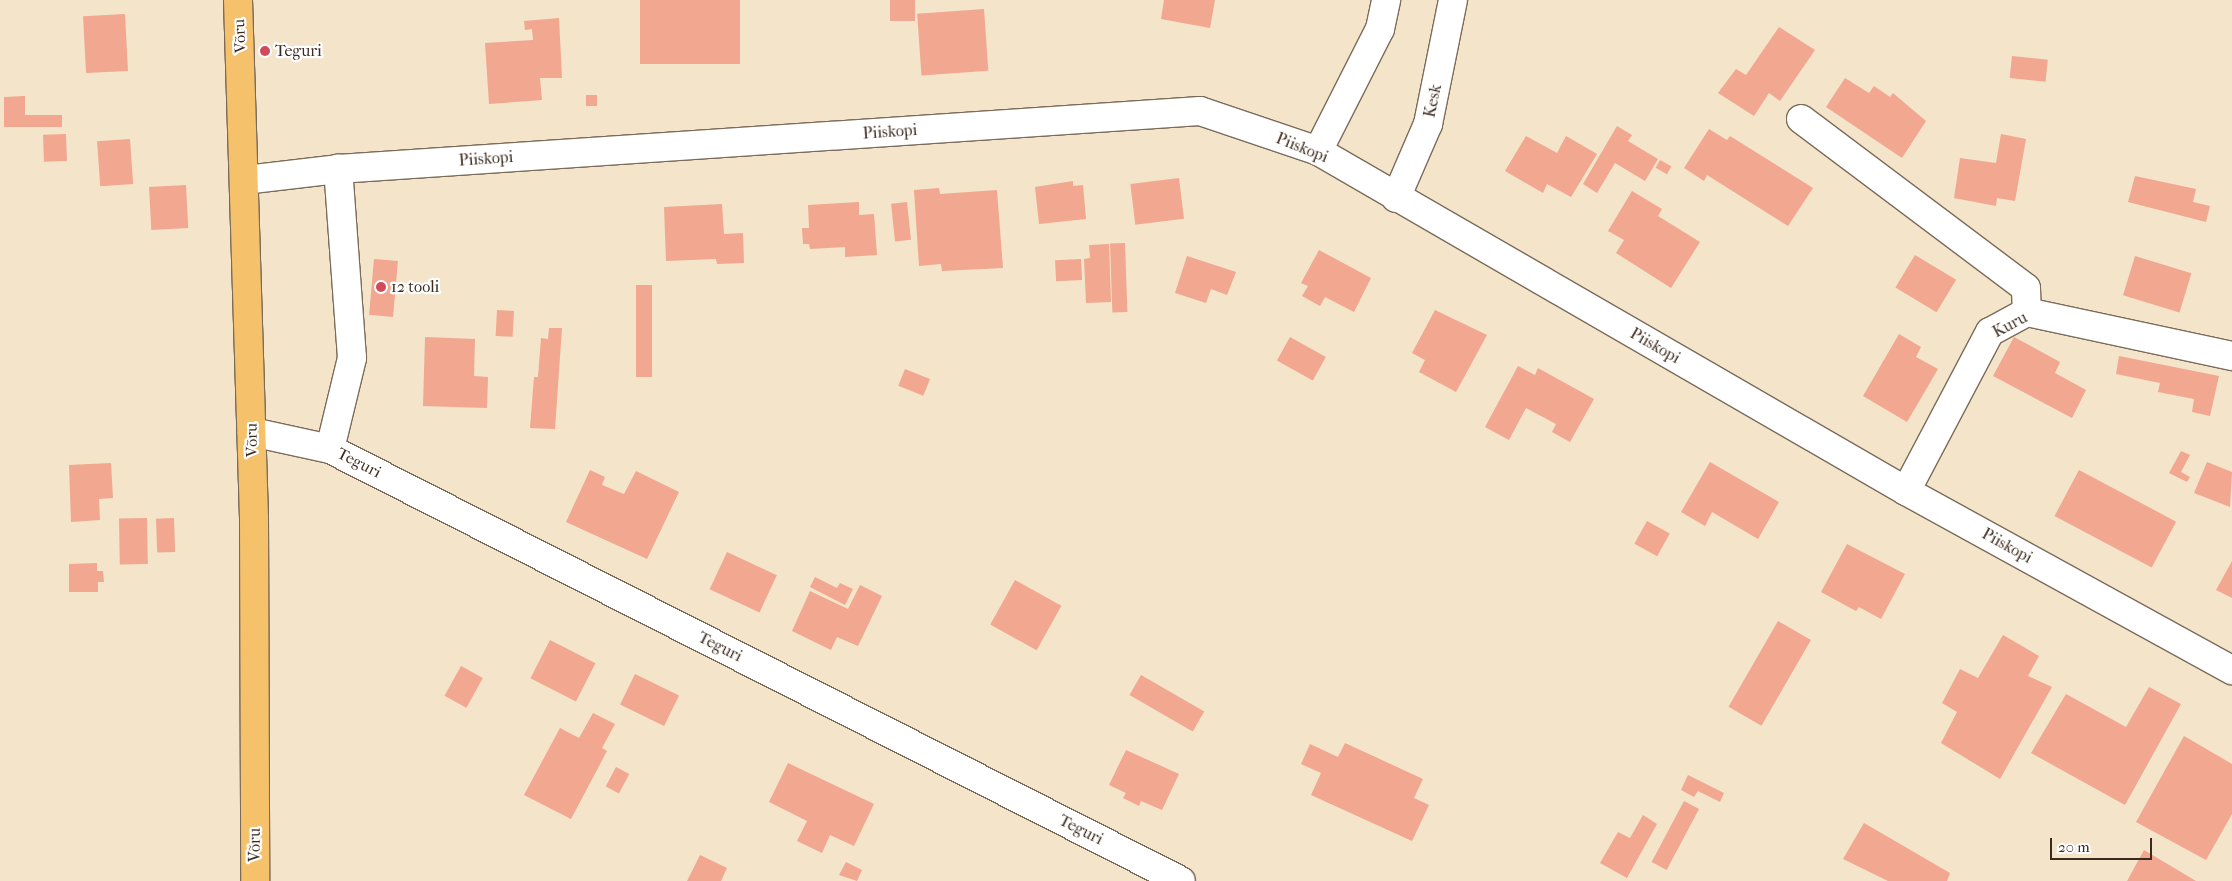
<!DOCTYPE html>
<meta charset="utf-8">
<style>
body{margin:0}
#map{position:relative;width:2232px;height:881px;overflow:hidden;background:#f3e4ca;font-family:"IM FELL French Canon",serif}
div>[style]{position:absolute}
.building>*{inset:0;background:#f1a790;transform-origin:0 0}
.roads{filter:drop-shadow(1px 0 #7b6b5a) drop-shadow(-1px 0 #7b6b5a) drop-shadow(0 1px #7b6b5a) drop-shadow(0 -1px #7b6b5a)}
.minor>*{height:28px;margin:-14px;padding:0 14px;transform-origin:14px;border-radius:14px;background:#fff}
.major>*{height:28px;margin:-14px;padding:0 14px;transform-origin:14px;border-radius:14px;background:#f5c16b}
.dots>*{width:14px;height:14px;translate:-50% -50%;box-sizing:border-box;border:2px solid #fff;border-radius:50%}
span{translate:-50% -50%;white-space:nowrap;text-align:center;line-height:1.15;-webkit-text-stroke:4.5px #fff;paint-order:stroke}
.street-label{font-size:16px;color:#3b2a1e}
.poi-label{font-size:16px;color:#3b2a1e}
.left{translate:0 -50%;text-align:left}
.scale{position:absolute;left:2050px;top:838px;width:102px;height:22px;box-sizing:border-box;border:2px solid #3b2a1e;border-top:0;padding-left:6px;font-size:15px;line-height:18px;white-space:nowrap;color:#3b2a1e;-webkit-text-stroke:4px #fff;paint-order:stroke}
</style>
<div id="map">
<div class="building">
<div style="left:640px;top:0;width:100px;height:64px"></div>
<div style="left:890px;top:0;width:25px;height:21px"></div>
<div style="clip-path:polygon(1164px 0,1215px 0,1210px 28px,1161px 19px)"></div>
<div style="left:984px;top:9px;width:62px;height:67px;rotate:86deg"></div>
<div style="left:125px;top:14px;width:57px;height:42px;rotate:87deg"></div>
<div style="clip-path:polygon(559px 18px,562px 78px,540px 78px,542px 100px,489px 104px,485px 43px,533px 40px,532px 29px,525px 30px,524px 21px)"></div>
<div style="clip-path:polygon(1779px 27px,1815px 50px,1780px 101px,1769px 93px,1754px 116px,1718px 93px,1736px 69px,1746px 75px)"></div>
<div style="left:2012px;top:56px;width:36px;height:22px;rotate:6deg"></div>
<div style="clip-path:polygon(1845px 78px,1869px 93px,1874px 86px,1890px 97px,1893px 93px,1926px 121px,1902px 158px,1826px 107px)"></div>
<div style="left:586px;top:95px;width:11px;height:11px"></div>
<div style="clip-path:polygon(25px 96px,25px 115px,62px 115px,62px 127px,4px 127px,4px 97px)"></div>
<div style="clip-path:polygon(1617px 126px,1632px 135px,1628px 141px,1658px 159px,1645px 181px,1615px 163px,1597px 193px,1583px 184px)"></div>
<div style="clip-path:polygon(1709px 129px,1727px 140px,1730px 136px,1813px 188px,1788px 226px,1707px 175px,1704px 181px,1684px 168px)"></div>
<div style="left:66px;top:134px;width:27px;height:23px;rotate:88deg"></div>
<div style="clip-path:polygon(2001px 134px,2026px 139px,2015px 201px,1997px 198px,1996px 206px,1954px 198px,1960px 158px,1996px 163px)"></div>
<div style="clip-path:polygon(1526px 136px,1557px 153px,1566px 136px,1597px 154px,1571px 197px,1547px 184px,1543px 193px,1505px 171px)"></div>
<div style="left:130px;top:139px;width:45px;height:33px;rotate:86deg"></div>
<div style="left:1660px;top:160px;width:13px;height:9px;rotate:29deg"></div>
<div style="clip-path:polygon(2135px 176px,2196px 189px,2193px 202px,2210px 206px,2206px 222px,2128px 202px)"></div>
<div style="left:1179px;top:178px;width:41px;height:49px;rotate:83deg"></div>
<div style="clip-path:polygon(1073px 181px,1073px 186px,1083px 185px,1086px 219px,1039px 224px,1035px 187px)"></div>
<div style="left:186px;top:185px;width:43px;height:37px;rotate:87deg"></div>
<div style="clip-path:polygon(939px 188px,940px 194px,997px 190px,1003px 268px,942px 271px,941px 264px,919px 266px,914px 190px)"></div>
<div style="clip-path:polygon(1632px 191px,1662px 209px,1658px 216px,1700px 242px,1671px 288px,1616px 253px,1624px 240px,1608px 231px)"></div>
<div style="clip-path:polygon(859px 202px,859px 215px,874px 214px,877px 255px,845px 257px,845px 247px,810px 249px,809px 244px,803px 244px,802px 228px,809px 228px,808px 205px)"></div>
<div style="left:907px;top:202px;width:38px;height:16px;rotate:84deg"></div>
<div style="clip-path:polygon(722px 204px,724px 234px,743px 233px,744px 263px,717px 264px,716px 259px,666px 261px,664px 207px)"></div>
<div style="left:1125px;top:243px;width:69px;height:15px;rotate:88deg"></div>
<div style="clip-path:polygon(1109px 244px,1111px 302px,1086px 303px,1084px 259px,1090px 258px,1089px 245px)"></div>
<div style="clip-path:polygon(1319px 250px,1371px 278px,1354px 312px,1325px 297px,1320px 306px,1302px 296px,1308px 286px,1301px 283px)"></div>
<div style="left:1915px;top:255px;width:48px;height:38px;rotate:31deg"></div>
<div style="clip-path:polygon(1187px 256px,1236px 272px,1227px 295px,1211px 289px,1206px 303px,1175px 293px)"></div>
<div style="left:2135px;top:256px;width:59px;height:41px;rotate:17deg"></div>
<div style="left:374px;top:259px;width:24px;height:56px;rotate:5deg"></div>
<div style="left:1081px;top:259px;width:21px;height:26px;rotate:87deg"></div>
<div style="left:636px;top:285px;width:16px;height:92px"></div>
<div style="left:497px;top:310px;width:17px;height:26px;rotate:3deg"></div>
<div style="clip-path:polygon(1435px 310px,1487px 335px,1456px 392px,1419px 372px,1425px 360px,1412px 353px)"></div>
<div style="clip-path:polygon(549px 328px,562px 328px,555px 429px,530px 428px,534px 377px,538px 377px,541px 338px,548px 339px)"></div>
<div style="clip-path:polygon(1899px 334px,1921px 347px,1916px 357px,1938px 369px,1907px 422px,1863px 396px)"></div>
<div style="clip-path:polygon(425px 337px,475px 339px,474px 376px,488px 377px,487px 408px,423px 406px)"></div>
<div style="left:1290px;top:337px;width:41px;height:27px;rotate:29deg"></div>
<div style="clip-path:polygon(2014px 337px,2060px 362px,2055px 373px,2086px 390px,2072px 418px,1993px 376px)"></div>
<div style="clip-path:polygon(2119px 356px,2219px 376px,2210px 416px,2192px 412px,2194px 399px,2158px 392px,2160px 383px,2116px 374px)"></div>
<div style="clip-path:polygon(1518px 366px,1535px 375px,1538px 368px,1594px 399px,1570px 442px,1552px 432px,1556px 424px,1526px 408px,1509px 440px,1485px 427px)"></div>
<div style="left:905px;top:369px;width:27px;height:18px;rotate:22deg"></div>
<div style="clip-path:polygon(2181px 451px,2190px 455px,2181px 472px,2190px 477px,2187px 482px,2169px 473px)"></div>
<div style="clip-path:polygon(1710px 462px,1779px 502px,1758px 539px,1712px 512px,1705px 526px,1681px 512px)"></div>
<div style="clip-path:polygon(2207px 462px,2232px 472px,2230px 507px,2194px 493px)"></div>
<div style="clip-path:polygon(111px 463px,113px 498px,99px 499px,100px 520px,71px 522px,69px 465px)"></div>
<div style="clip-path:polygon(590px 470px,605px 477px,602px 485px,624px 494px,636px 471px,679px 492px,647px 559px,566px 522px)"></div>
<div style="left:2079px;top:470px;width:110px;height:52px;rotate:28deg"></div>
<div style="left:147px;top:518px;width:46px;height:28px;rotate:89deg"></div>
<div style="left:174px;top:518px;width:34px;height:18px;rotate:88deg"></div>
<div style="left:1647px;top:521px;width:26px;height:26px;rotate:29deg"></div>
<div style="clip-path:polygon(1847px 544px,1905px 574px,1881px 619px,1859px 607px,1856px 611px,1821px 592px)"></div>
<div style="left:727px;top:552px;width:55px;height:41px;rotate:25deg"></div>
<div style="clip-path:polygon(2232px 561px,2232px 598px,2216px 590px)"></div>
<div style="clip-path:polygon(97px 563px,97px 571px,103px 571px,104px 582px,98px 582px,98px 592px,69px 592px,69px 564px)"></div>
<div style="clip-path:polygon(815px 577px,837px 588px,840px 583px,853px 589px,845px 605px,810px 587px)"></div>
<div style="left:1015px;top:580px;width:53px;height:51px;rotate:29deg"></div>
<div style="clip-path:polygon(860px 585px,882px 596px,858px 646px,837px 637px,831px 650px,792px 631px,810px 591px,848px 609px)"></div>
<div style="left:1778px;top:621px;width:38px;height:99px;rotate:30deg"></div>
<div style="clip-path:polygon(2003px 635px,2039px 656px,2028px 676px,2052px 687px,2000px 779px,1941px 743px,1957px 712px,1942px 703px,1960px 669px,1978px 678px)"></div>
<div style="left:550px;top:640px;width:51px;height:43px;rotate:27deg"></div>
<div style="left:461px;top:666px;width:25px;height:34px;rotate:29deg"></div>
<div style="left:635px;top:674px;width:49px;height:34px;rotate:26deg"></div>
<div style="left:1141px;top:675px;width:73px;height:23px;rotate:30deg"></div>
<div style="clip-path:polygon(2149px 687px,2181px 704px,2125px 805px,2031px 753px,2066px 694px,2126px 727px)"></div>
<div style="clip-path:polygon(593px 713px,615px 724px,602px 748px,607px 751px,571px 819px,524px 795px,560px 728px,579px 738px)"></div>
<div style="clip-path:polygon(2184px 736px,2232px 764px,2232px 814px,2206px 860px,2136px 822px)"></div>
<div style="clip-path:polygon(1345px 743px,1423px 779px,1414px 798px,1429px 805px,1412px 841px,1311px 795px,1321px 773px,1301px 764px,1310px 744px,1338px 757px)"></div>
<div style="clip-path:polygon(1126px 750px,1179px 774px,1162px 810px,1141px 801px,1139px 806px,1123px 798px,1126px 793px,1109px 785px)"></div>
<div style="clip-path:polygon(788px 763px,874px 804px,854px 846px,830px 835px,822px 853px,797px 841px,807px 821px,769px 802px)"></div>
<div style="left:616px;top:767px;width:15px;height:22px;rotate:28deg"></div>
<div style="clip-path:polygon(1688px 775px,1724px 793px,1720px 802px,1698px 791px,1694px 797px,1681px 790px)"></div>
<div style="left:1684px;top:801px;width:17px;height:69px;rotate:28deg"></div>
<div style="clip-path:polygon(1643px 815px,1657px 824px,1627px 878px,1600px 863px,1618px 832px,1630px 838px)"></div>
<div style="clip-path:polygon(1864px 823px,1950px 873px,1947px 881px,1888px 881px,1843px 859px)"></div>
<div style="clip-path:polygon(2144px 850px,2196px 881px,2127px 881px)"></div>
<div style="clip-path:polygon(700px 855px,727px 868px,721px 881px,687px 881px)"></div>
<div style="clip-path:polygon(846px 862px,862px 870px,857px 881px,839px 875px)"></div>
</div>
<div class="roads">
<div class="minor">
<div style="left:1801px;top:119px;width:281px;rotate:36.9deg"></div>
<div style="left:2026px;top:288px;width:24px;rotate:88deg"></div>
<div style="left:1318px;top:151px;width:137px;rotate:-63.1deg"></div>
<div style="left:1380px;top:29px;width:30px;rotate:-78deg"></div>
<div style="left:245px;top:180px;width:94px;rotate:-6.7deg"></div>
<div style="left:338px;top:169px;width:864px;rotate:-3.85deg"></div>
<div style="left:1200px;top:111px;width:125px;rotate:18.7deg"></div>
<div style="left:1318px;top:151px;width:679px;rotate:30.04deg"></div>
<div style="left:1906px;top:491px;width:372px;rotate:28.8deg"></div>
<div style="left:1396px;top:198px;width:81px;rotate:-66.6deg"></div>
<div style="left:1428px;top:124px;width:126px;rotate:-78.6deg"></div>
<div style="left:252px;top:432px;width:80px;rotate:12.3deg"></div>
<div style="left:330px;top:449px;width:954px;rotate:26.91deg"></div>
<div style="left:330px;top:449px;width:94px;rotate:-76.4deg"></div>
<div style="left:352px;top:358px;width:190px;rotate:-94.2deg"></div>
<div style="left:1906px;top:491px;width:180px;rotate:-62.2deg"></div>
<div style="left:1990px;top:332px;width:42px;rotate:-28.4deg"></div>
<div style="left:2027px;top:312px;width:210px;rotate:12.1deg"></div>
</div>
<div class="major">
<div style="left:238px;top:0;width:519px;rotate:88.23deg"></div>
<div style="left:254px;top:519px;width:362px;rotate:89.8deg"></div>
</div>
</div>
<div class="dots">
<div style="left:265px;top:51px;background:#d1495b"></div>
<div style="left:381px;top:287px;background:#d1495b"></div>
</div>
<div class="street-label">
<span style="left:240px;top:36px;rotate:-93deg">Võru</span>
<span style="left:1433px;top:101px;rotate:-78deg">Kesk</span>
<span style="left:890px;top:132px;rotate:-4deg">Piiskopi</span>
<span style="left:1302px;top:148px;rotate:22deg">Piiskopi</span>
<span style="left:486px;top:159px;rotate:-4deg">Piiskopi</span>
<span style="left:2010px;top:325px;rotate:-28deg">Kuru</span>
<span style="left:1655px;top:346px;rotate:30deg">Piiskopi</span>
<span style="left:252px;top:440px;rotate:-91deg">Võru</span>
<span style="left:359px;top:463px;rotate:27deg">Teguri</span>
<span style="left:2007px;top:546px;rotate:29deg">Piiskopi</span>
<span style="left:720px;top:647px;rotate:27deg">Teguri</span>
<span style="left:1081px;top:830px;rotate:27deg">Teguri</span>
<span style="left:255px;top:845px;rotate:-90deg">Võru</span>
</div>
<div class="poi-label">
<span class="left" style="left:275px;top:51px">Teguri</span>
<span class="left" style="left:391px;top:287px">12 tooli</span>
</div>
<div class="scale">20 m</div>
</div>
